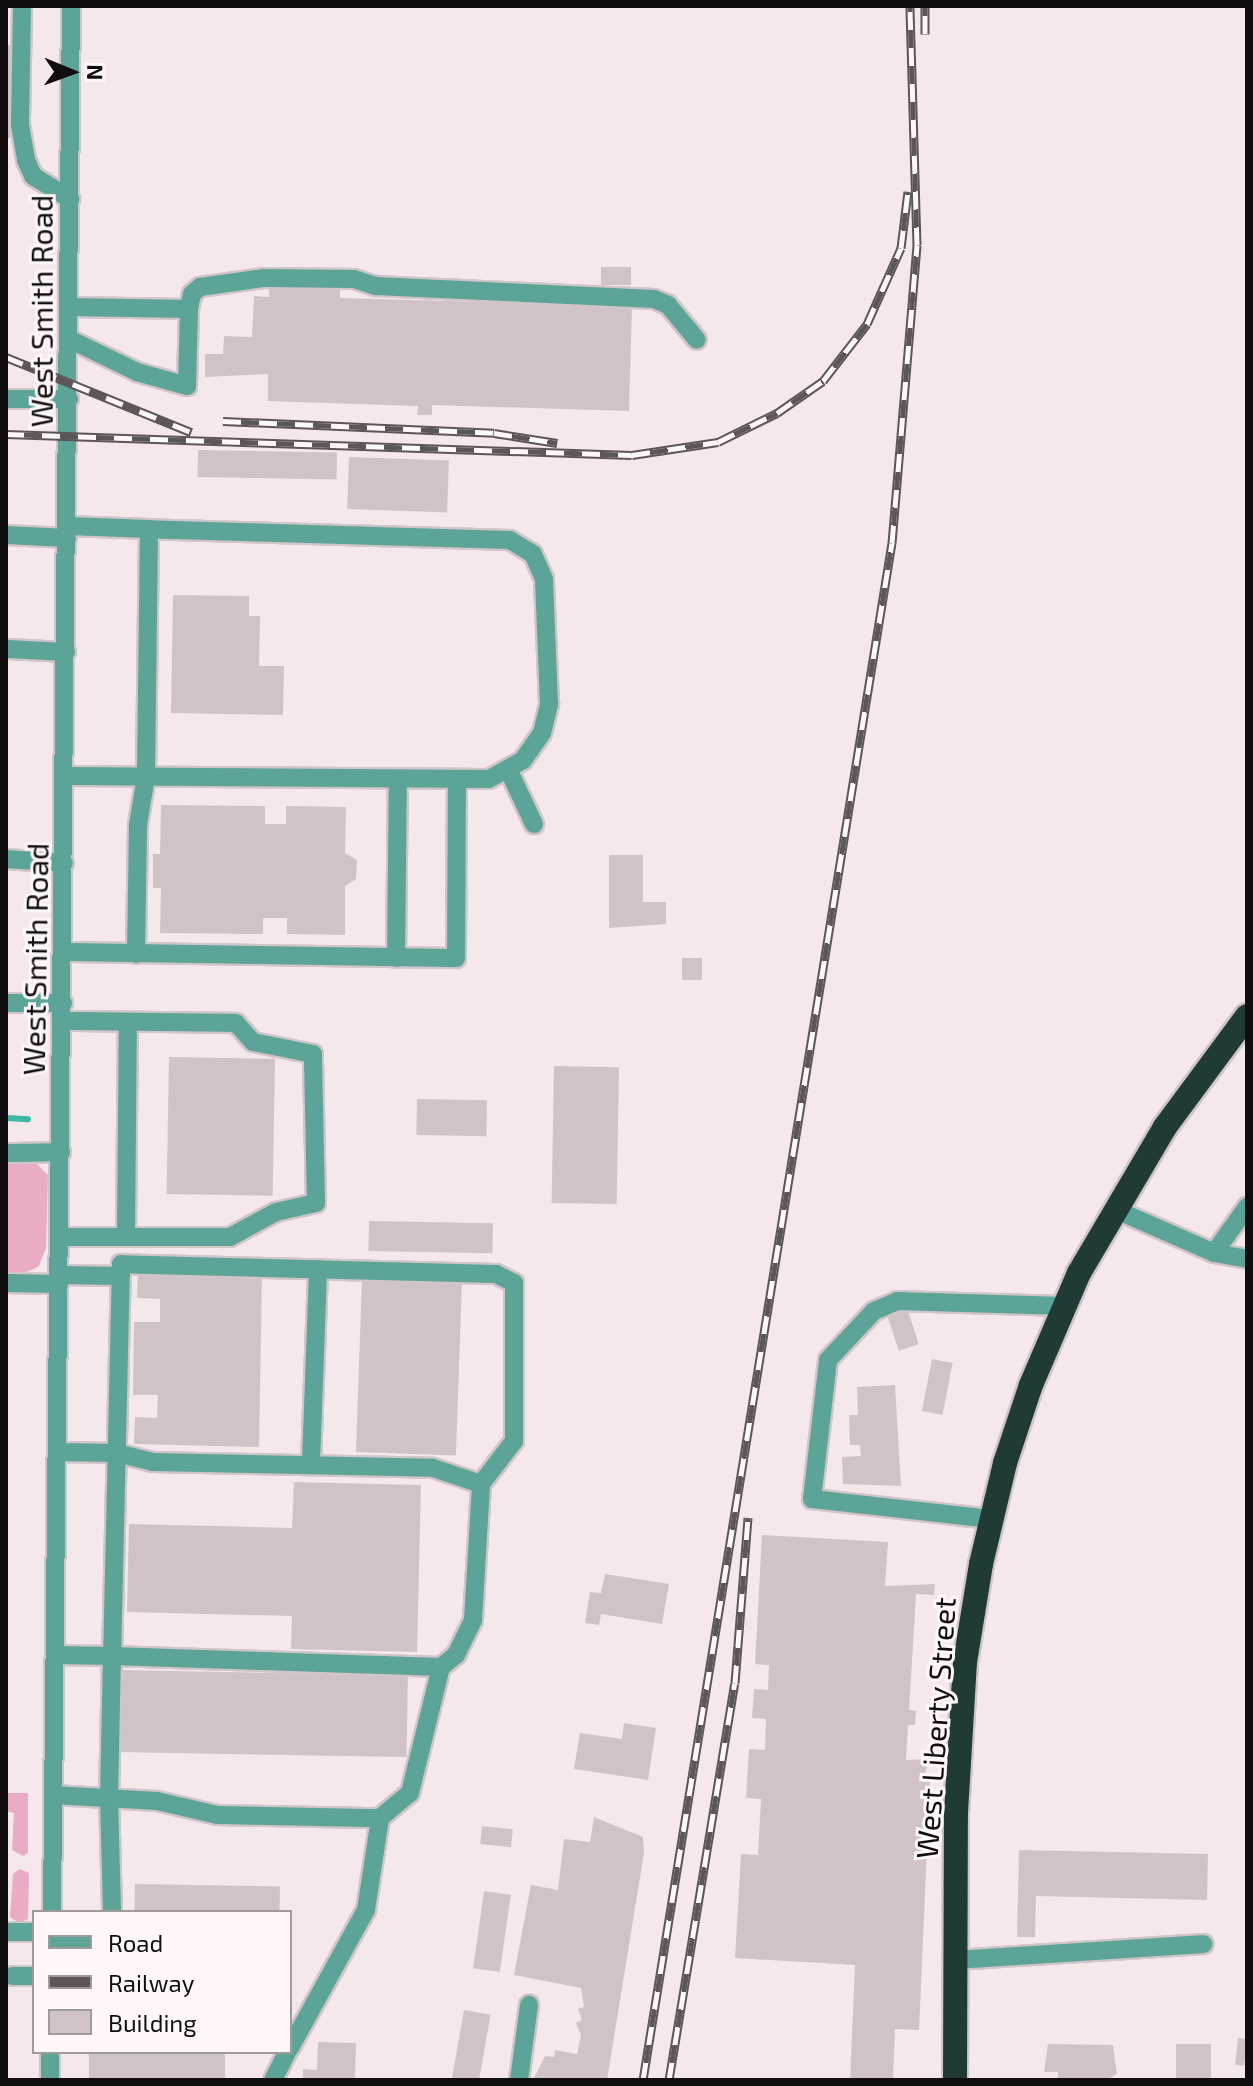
<!DOCTYPE html>
<style>
body{margin:0}
#map{position:relative;width:1253px;height:2086px;overflow:hidden;background:#f5e8ed;font-family:"Exo 2",sans-serif}
div>[style]{position:absolute}
.green>*{inset:0;background:#eaabc4}
.stream>*{height:6px;margin:-3px;padding:0 3px;transform-origin:3px;border-radius:3px;background:#3eb7a5}
.building>*{inset:0;background:#cfc3c8;transform-origin:0 0}
.roads{filter:drop-shadow(2px 0 #d1c5c9) drop-shadow(-2px 0 #d1c5c9) drop-shadow(0 2px #d1c5c9) drop-shadow(0 -2px #d1c5c9)}
.minor>*{height:18px;margin:-9px;padding:0 9px;transform-origin:9px;border-radius:9px;background:#5ba497}
.highway>*{height:24px;margin:-12px;padding:0 12px;transform-origin:12px;border-radius:12px;background:#203b36}
.rail>*{height:9px;margin-top:-4.5px;transform-origin:0;background:repeating-linear-gradient(90deg,#fef7f9 0 18px,#5d5659 0 36px);box-sizing:border-box;border-block:2px solid #5d5659}
span{translate:-50% -50%;white-space:nowrap;text-align:center;line-height:1.15;-webkit-text-stroke:6px #fef7f9;paint-order:stroke}
.street-label{font-size:30px;color:#120e0f}
.frame{position:absolute;inset:0;border:8px solid #120e0f;pointer-events:none}
.legend{position:absolute;left:32px;top:1910px;width:260px;height:144px;box-sizing:border-box;background:#fef7f9;border:2px solid #a09a9b;margin:0;padding:10px 14px;list-style:none;font-size:24px;color:#120e0f}
.legend li{display:flex;align-items:center;gap:16px;height:40px}
.legend b{width:40px;border:2px solid #a09a9b}
.north{position:absolute;left:32px;top:32px;width:80px;height:80px;-webkit-text-stroke:6px #fef7f9;paint-order:stroke;rotate:91deg;font-size:22px;font-weight:700;line-height:32px;text-align:center;color:#120e0f}
.north::after{content:'';display:block;margin:auto;width:28px;height:36px;background:#120e0f;clip-path:polygon(50% 0,100% 100%,50% 72%,0 100%)}
</style>
<div id="map">
<div class="green">
<div style="clip-path:polygon(6px 1161px,37px 1164px,48px 1175px,46px 1248px,39px 1266px,23px 1274px,6px 1274px)"></div>
<div style="clip-path:polygon(6px 1793px,28px 1793px,28px 1853px,23px 1856px,12px 1850px,14px 1813px,6px 1811px)"></div>
<div style="clip-path:polygon(20px 1869px,29px 1873px,28px 1919px,19px 1923px,10px 1917px,13px 1874px)"></div>
</div>
<div class="stream">
<div style="left:6px;top:1118px;width:22px;rotate:3deg"></div>
</div>
<div class="building">
<div style="clip-path:polygon(6px 45px,11px 45px,10px 138px,6px 138px)"></div>
<div style="left:601px;top:267px;width:30px;height:18px"></div>
<div style="clip-path:polygon(269px 281px,340px 283px,340px 298px,632px 306px,629px 411px,432px 405px,432px 415px,417px 415px,418px 406px,268px 401px,268px 374px,205px 377px,205px 354px,223px 354px,224px 336px,252px 337px,254px 296px,269px 297px)"></div>
<div style="left:198px;top:450px;width:139px;height:27px;rotate:1deg"></div>
<div style="left:349px;top:457px;width:100px;height:52px;rotate:2deg"></div>
<div style="clip-path:polygon(173px 595px,249px 596px,249px 616px,260px 616px,259px 666px,284px 666px,283px 715px,171px 713px)"></div>
<div style="clip-path:polygon(161px 805px,265px 806px,265px 824px,286px 824px,286px 806px,346px 807px,345px 853px,357px 860px,356px 879px,345px 886px,345px 935px,287px 934px,287px 918px,263px 918px,263px 934px,160px 933px,161px 888px,153px 888px,153px 854px,160px 854px)"></div>
<div style="clip-path:polygon(609px 855px,643px 855px,643px 902px,666px 902px,666px 924px,609px 928px)"></div>
<div style="left:682px;top:958px;width:20px;height:22px"></div>
<div style="left:169px;top:1057px;width:106px;height:137px;rotate:1deg"></div>
<div style="left:554px;top:1066px;width:65px;height:137px;rotate:1deg"></div>
<div style="left:417px;top:1099px;width:70px;height:36px;rotate:1deg"></div>
<div style="left:369px;top:1221px;width:124px;height:30px;rotate:1deg"></div>
<div style="clip-path:polygon(138px 1270px,262px 1273px,259px 1447px,134px 1444px,135px 1417px,157px 1418px,158px 1395px,133px 1395px,134px 1322px,160px 1322px,160px 1299px,137px 1298px)"></div>
<div style="left:362px;top:1279px;width:100px;height:173px;rotate:2deg"></div>
<div style="left:907px;top:1308px;width:38px;height:21px;rotate:72deg"></div>
<div style="left:932px;top:1359px;width:21px;height:53px;rotate:11deg"></div>
<div style="clip-path:polygon(895px 1385px,901px 1486px,843px 1484px,842px 1457px,861px 1456px,860px 1445px,850px 1445px,849px 1415px,858px 1415px,857px 1387px)"></div>
<div style="clip-path:polygon(294px 1482px,421px 1485px,417px 1652px,291px 1649px,292px 1616px,127px 1612px,129px 1524px,292px 1528px)"></div>
<div style="clip-path:polygon(762px 1535px,888px 1542px,885px 1586px,935px 1584px,934px 1595px,916px 1594px,909px 1710px,916px 1711px,915px 1725px,908px 1725px,906px 1760px,929px 1759px,924px 1779px,930px 1780px,919px 2030px,895px 2029px,893px 2080px,850px 2080px,855px 1965px,735px 1958px,741px 1854px,758px 1855px,761px 1799px,746px 1798px,749px 1749px,765px 1750px,766px 1719px,752px 1718px,754px 1689px,768px 1690px,769px 1665px,755px 1664px)"></div>
<div style="clip-path:polygon(605px 1574px,669px 1584px,662px 1624px,601px 1614px,599px 1625px,585px 1623px,590px 1592px,601px 1593px)"></div>
<div style="left:117px;top:1670px;width:291px;height:82px;rotate:1deg"></div>
<div style="clip-path:polygon(624px 1723px,656px 1728px,648px 1780px,574px 1769px,580px 1733px,622px 1739px)"></div>
<div style="clip-path:polygon(594px 1817px,643px 1837px,644px 1853px,607px 2080px,533px 2080px,545px 2056px,554px 2057px,555px 2050px,577px 2054px,581px 2035px,576px 2023px,582px 2020px,578px 2009px,584px 2007px,581px 1988px,514px 1975px,531px 1885px,558px 1890px,564px 1839px,590px 1842px)"></div>
<div style="left:482px;top:1826px;width:31px;height:18px;rotate:6deg"></div>
<div style="clip-path:polygon(1019px 1850px,1208px 1854px,1207px 1900px,1036px 1896px,1035px 1937px,1017px 1937px)"></div>
<div style="left:135px;top:1884px;width:145px;height:28px;rotate:1deg"></div>
<div style="left:484px;top:1891px;width:27px;height:78px;rotate:8deg"></div>
<div style="left:464px;top:2010px;width:27px;height:71px;rotate:10deg"></div>
<div style="left:1238px;top:2038px;width:9px;height:27px;rotate:6deg"></div>
<div style="clip-path:polygon(318px 2042px,356px 2043px,355px 2080px,303px 2080px,303px 2069px,317px 2070px)"></div>
<div style="clip-path:polygon(1048px 2044px,1113px 2045px,1117px 2074px,1106px 2080px,1058px 2080px,1058px 2072px,1044px 2072px)"></div>
<div style="left:1176px;top:2044px;width:35px;height:36px"></div>
<div style="left:89px;top:2052px;width:136px;height:28px"></div>
</div>
<div class="roads">
<div class="minor">
<div style="left:22px;top:6px;width:119px;rotate:91deg"></div>
<div style="left:20px;top:125px;width:36px;rotate:80deg"></div>
<div style="left:26px;top:160px;width:17px;rotate:66deg"></div>
<div style="left:33px;top:176px;width:44px;rotate:31.9deg"></div>
<div style="left:189px;top:309px;width:15px;rotate:-79deg"></div>
<div style="left:192px;top:294px;width:11px;rotate:-41deg"></div>
<div style="left:200px;top:287px;width:65px;rotate:-8deg"></div>
<div style="left:264px;top:278px;width:90px;rotate:0.6deg"></div>
<div style="left:354px;top:279px;width:23px;rotate:18deg"></div>
<div style="left:376px;top:286px;width:278px;rotate:2.7deg"></div>
<div style="left:654px;top:299px;width:15px;rotate:23deg"></div>
<div style="left:668px;top:305px;width:45px;rotate:50.4deg"></div>
<div style="left:69px;top:339px;width:76px;rotate:25.9deg"></div>
<div style="left:137px;top:372px;width:52px;rotate:15.6deg"></div>
<div style="left:187px;top:386px;width:77px;rotate:-88.5deg"></div>
<div style="left:189px;top:309px;width:120px;rotate:-179deg"></div>
<div style="left:6px;top:399px;width:63px"></div>
<div style="left:68px;top:526px;width:81px;rotate:2.1deg"></div>
<div style="left:149px;top:529px;width:247px;rotate:90.7deg"></div>
<div style="left:146px;top:776px;width:50px;rotate:99.3deg"></div>
<div style="left:138px;top:825px;width:129px;rotate:90.9deg"></div>
<div style="left:6px;top:535px;width:61px;rotate:2.8deg"></div>
<div style="left:6px;top:649px;width:60px;rotate:2.9deg"></div>
<div style="left:508px;top:769px;width:61px;rotate:64.7deg"></div>
<div style="left:65px;top:776px;width:424px;rotate:0.4deg"></div>
<div style="left:489px;top:779px;width:39px;rotate:-29deg"></div>
<div style="left:523px;top:760px;width:33px;rotate:-55deg"></div>
<div style="left:542px;top:733px;width:30px;rotate:-76deg"></div>
<div style="left:549px;top:704px;width:125px;rotate:-92.3deg"></div>
<div style="left:544px;top:579px;width:27px;rotate:-114deg"></div>
<div style="left:533px;top:554px;width:27px;rotate:-149deg"></div>
<div style="left:510px;top:540px;width:361px;rotate:-178.3deg"></div>
<div style="left:6px;top:859px;width:58px;rotate:3.9deg"></div>
<div style="left:63px;top:952px;width:393px;rotate:0.9deg"></div>
<div style="left:456px;top:958px;width:178px;rotate:-89.7deg"></div>
<div style="left:396px;top:958px;width:179px;rotate:-89.4deg"></div>
<div style="left:6px;top:1003px;width:57px"></div>
<div style="left:6px;top:1153px;width:55px;rotate:-1deg"></div>
<div style="left:1114px;top:1209px;width:109px;rotate:23.7deg"></div>
<div style="left:1214px;top:1253px;width:57px;rotate:-54.3deg"></div>
<div style="left:60px;top:1237px;width:170px"></div>
<div style="left:230px;top:1237px;width:52px;rotate:-28.5deg"></div>
<div style="left:276px;top:1212px;width:41px;rotate:-12.7deg"></div>
<div style="left:316px;top:1203px;width:149px;rotate:-91.2deg"></div>
<div style="left:313px;top:1054px;width:61px;rotate:-168.7deg"></div>
<div style="left:253px;top:1042px;width:25px;rotate:-132deg"></div>
<div style="left:236px;top:1023px;width:174px;rotate:-179.3deg"></div>
<div style="left:126px;top:1237px;width:215px;rotate:-89.5deg"></div>
<div style="left:1214px;top:1253px;width:34px;rotate:10deg"></div>
<div style="left:60px;top:1275px;width:61px;rotate:0.9deg"></div>
<div style="left:6px;top:1283px;width:53px;rotate:1.1deg"></div>
<div style="left:57px;top:1452px;width:60px;rotate:1deg"></div>
<div style="left:117px;top:1453px;width:37px;rotate:14deg"></div>
<div style="left:153px;top:1462px;width:280px;rotate:1.2deg"></div>
<div style="left:433px;top:1468px;width:51px;rotate:18.4deg"></div>
<div style="left:311px;top:1462px;width:193px;rotate:-87.9deg"></div>
<div style="left:991px;top:1519px;width:180px;rotate:-173.6deg"></div>
<div style="left:812px;top:1499px;width:140px;rotate:-83.4deg"></div>
<div style="left:828px;top:1360px;width:67px;rotate:-46.8deg"></div>
<div style="left:874px;top:1311px;width:25px;rotate:-23deg"></div>
<div style="left:897px;top:1301px;width:167px;rotate:1.7deg"></div>
<div style="left:55px;top:1655px;width:57px;rotate:1deg"></div>
<div style="left:112px;top:1656px;width:329px;rotate:1.9deg"></div>
<div style="left:441px;top:1667px;width:19px;rotate:-39deg"></div>
<div style="left:456px;top:1655px;width:39px;rotate:-64deg"></div>
<div style="left:473px;top:1620px;width:136px;rotate:-86.6deg"></div>
<div style="left:481px;top:1484px;width:54px;rotate:-52.5deg"></div>
<div style="left:514px;top:1441px;width:158px;rotate:-90deg"></div>
<div style="left:514px;top:1283px;width:20px;rotate:-153deg"></div>
<div style="left:496px;top:1274px;width:375px;rotate:-178.5deg"></div>
<div style="left:121px;top:1264px;width:392px;rotate:91.3deg"></div>
<div style="left:112px;top:1656px;width:140px;rotate:91.2deg"></div>
<div style="left:109px;top:1796px;width:116px;rotate:88.5deg"></div>
<div style="left:53px;top:1795px;width:104px;rotate:3.3deg"></div>
<div style="left:157px;top:1801px;width:62px;rotate:13.1deg"></div>
<div style="left:217px;top:1815px;width:163px;rotate:1.1deg"></div>
<div style="left:52px;top:1912px;width:1906px;rotate:-89.43deg"></div>
<div style="left:6px;top:1932px;width:28px"></div>
<div style="left:956px;top:1960px;width:248px;rotate:-3.7deg"></div>
<div style="left:12px;top:1976px;width:22px"></div>
<div style="left:290px;top:2048px;width:158px;rotate:-61.2deg"></div>
<div style="left:366px;top:1910px;width:93px;rotate:-81.3deg"></div>
<div style="left:380px;top:1818px;width:39px;rotate:-40deg"></div>
<div style="left:410px;top:1793px;width:130px;rotate:-76.2deg"></div>
<div style="left:50px;top:2080px;width:28px;rotate:-90deg"></div>
<div style="left:273px;top:2080px;width:31px;rotate:-63deg"></div>
<div style="left:519px;top:2080px;width:76px;rotate:-82.4deg"></div>
</div>
<div class="highway">
<div style="left:955px;top:2080px;width:267px;rotate:-89.8deg"></div>
<div style="left:956px;top:1813px;width:151px;rotate:-86.6deg"></div>
<div style="left:965px;top:1662px;width:99px;rotate:-80.7deg"></div>
<div style="left:981px;top:1564px;width:104px;rotate:-76.6deg"></div>
<div style="left:1005px;top:1463px;width:82px;rotate:-71.6deg"></div>
<div style="left:1031px;top:1385px;width:122px;rotate:-66.8deg"></div>
<div style="left:1079px;top:1273px;width:169px;rotate:-59.5deg"></div>
<div style="left:1165px;top:1127px;width:138px;rotate:-53.5deg"></div>
</div>
</div>
<div class="rail">
<div style="left:925px;top:34px;width:28px;rotate:-90deg"></div>
<div style="left:6px;top:357px;width:200px;rotate:22.1deg"></div>
<div style="left:223px;top:421px;width:271px;rotate:2.5deg"></div>
<div style="left:494px;top:433px;width:64px;rotate:9deg"></div>
<div style="left:6px;top:434px;width:626px;rotate:1.92deg"></div>
<div style="left:632px;top:455px;width:87px;rotate:-8.6deg"></div>
<div style="left:718px;top:442px;width:66px;rotate:-26.2deg"></div>
<div style="left:777px;top:413px;width:56px;rotate:-34.8deg"></div>
<div style="left:823px;top:381px;width:72px;rotate:-52.3deg"></div>
<div style="left:867px;top:324px;width:83px;rotate:-65.9deg"></div>
<div style="left:901px;top:248px;width:57px;rotate:-83deg"></div>
<div style="left:643px;top:2080px;width:1557px;rotate:-80.8deg"></div>
<div style="left:892px;top:543px;width:299px;rotate:-85.2deg"></div>
<div style="left:917px;top:245px;width:239px;rotate:-91.7deg"></div>
<div style="left:669px;top:2080px;width:402px;rotate:-80.6deg"></div>
<div style="left:735px;top:1683px;width:166px;rotate:-85.5deg"></div>
</div>
<div class="street-label">
<span style="left:41px;top:311px;rotate:-90deg">West Smith Road</span>
<span style="left:35px;top:959px;rotate:-89deg">West Smith Road</span>
<span style="left:935px;top:1728px;rotate:-86deg">West Liberty Street</span>
</div>
<div class="frame"></div>
<ul class="legend">
<li><b style="height:10px;background:#5ba497"></b>Road</li>
<li><b style="height:10px;background:#5d5659"></b>Railway</li>
<li><b style="height:22px;background:#cfc3c8"></b>Building</li>
</ul>
<div class="north">N</div>
</div>
